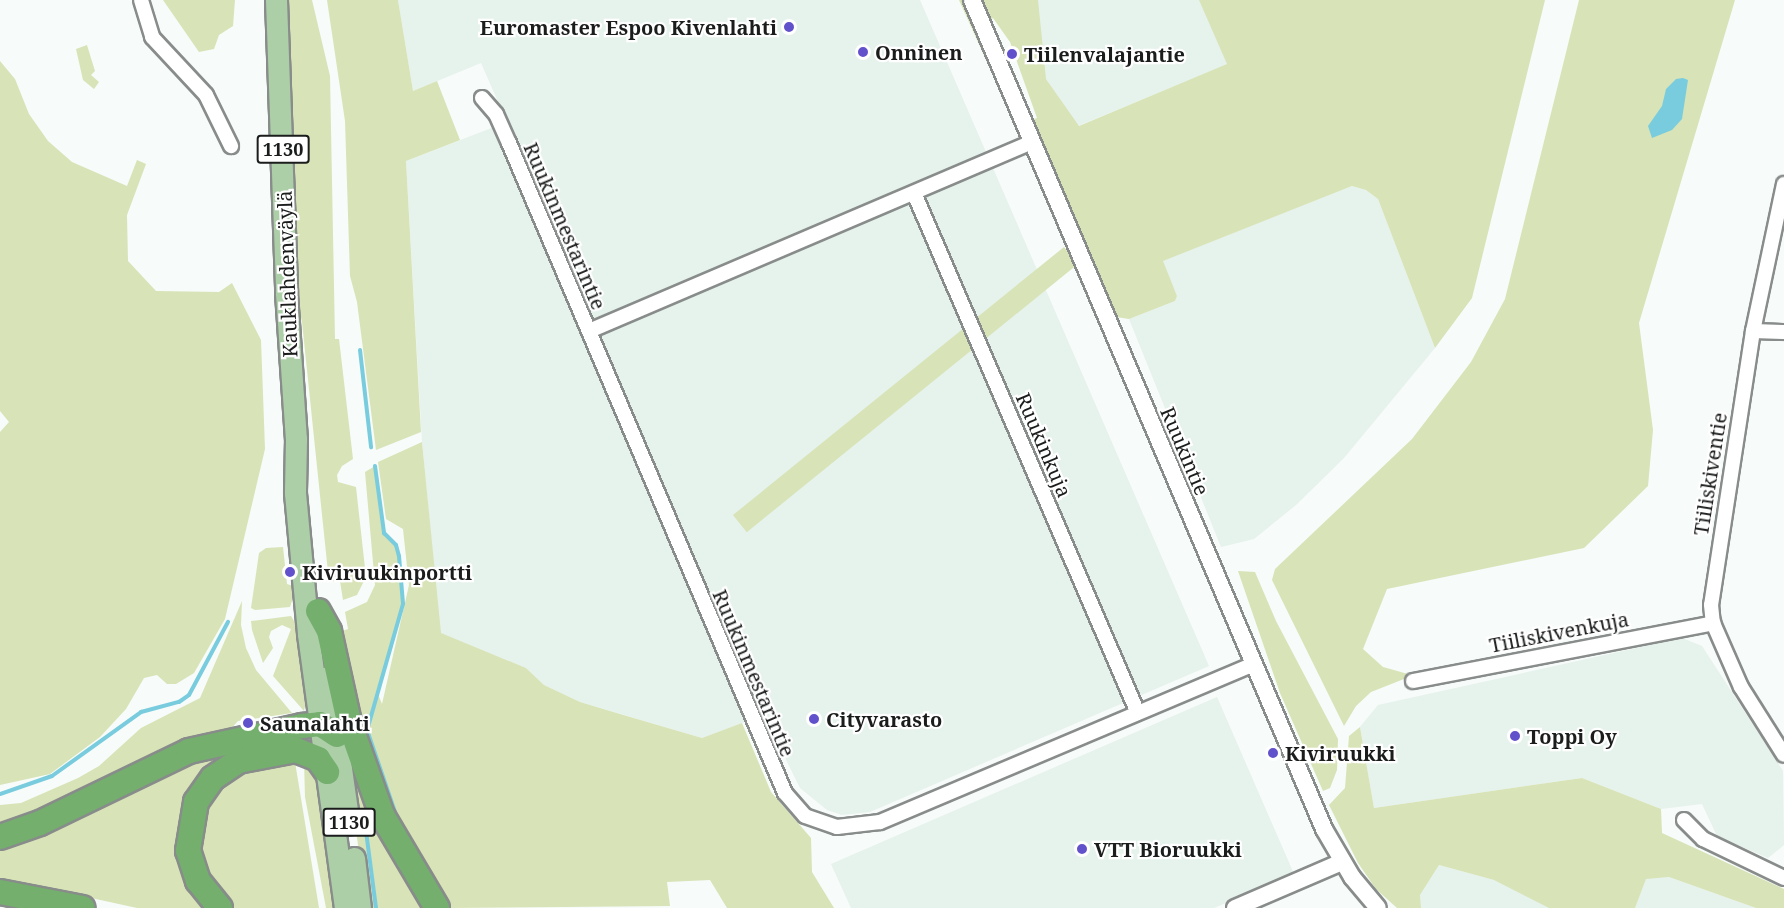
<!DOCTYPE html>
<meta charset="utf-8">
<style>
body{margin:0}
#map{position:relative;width:1784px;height:908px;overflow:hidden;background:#f7fbf9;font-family:"Noto Serif",serif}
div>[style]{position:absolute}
.built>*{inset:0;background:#e6f2ec}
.green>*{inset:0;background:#d8e3b7;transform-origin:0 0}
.water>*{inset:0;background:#78ccde}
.stream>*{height:4px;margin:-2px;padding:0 2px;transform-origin:2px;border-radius:2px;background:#78ccde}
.roads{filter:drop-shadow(2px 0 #888c8a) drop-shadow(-2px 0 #888c8a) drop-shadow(0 2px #888c8a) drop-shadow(0 -2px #888c8a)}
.minor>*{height:14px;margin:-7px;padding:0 7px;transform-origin:7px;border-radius:7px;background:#fff}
.tertiary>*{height:16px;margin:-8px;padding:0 8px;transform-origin:8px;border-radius:8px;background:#fff}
.primary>*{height:21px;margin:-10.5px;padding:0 10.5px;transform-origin:10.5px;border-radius:10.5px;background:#accfa8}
.motorway>*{height:24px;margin:-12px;padding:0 12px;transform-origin:12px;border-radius:12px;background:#74af6e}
.dots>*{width:16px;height:16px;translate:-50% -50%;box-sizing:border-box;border:3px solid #fff;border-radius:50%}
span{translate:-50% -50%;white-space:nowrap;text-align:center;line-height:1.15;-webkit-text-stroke:4.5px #fff;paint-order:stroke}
.shield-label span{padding:2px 4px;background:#fff;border:2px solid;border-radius:4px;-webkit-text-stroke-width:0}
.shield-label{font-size:18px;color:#1b1c1c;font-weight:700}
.poi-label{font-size:20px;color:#1b1c1c;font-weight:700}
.right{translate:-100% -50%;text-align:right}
.left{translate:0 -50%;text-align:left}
.street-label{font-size:20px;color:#1b1c1c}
</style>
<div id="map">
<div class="built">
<div style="clip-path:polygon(398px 0,920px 0,1209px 666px,870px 812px,842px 815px,827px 810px,800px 788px,764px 715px,702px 738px,580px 702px,544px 685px,526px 668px,440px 633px,422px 442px,406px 161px,507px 122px,481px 63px,413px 91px)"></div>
<div style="clip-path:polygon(1004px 0,1321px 0,1240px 59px,1078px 126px,1046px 79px)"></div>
<div style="clip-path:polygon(1352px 186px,1366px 190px,1378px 199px,1435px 348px,1344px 458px,1296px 505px,1254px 539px,1221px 547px,1129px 319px,1175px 301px,1177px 296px,1162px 261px)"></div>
<div style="clip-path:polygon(1682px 638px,1702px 646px,1783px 771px,1784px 845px,1768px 858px,1717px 836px,1702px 804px,1661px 809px,1582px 778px,1374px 808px,1360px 727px,1378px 705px)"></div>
<div style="clip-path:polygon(1217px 697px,1294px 874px,1214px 908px,851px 908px,831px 864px)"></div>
<div style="clip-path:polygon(1439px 865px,1494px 880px,1592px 908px,1421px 908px,1420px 895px)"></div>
<div style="clip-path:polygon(1669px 877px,1756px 908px,1635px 908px,1646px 878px)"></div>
</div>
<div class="green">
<div style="clip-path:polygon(163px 0,235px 0,233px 26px,219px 35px,214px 49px,199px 52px)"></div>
<div style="clip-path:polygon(283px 0,312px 0,330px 76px,335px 339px,339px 339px,353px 459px,342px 466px,337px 475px,338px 482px,356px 487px,366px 577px,357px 595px,343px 600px,340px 581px,329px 582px,302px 322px,292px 275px)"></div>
<div style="clip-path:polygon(327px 0,398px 0,413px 91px,437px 81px,460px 140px,406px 161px,421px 432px,376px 450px,357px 302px,350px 276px,345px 121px)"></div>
<div style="clip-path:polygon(959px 0,965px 0,1016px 119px,1013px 120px)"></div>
<div style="clip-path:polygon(980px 0,1038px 0,1046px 79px,1079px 126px,1227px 64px,1199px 0,1545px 0,1472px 298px,1435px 348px,1378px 199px,1366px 190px,1352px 186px,1163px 261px,1177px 296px,1175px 301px,1129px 319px,1116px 317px,1032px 120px,1037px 118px,1010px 42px,993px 18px,989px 21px)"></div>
<div style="clip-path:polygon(1579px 0,1735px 0,1639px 323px,1653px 430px,1648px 486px,1584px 548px,1387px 589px,1363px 649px,1383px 667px,1408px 674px,1409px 677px,1371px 692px,1356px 706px,1344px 726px,1272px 580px,1275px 569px,1412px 439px,1471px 362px,1505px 299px)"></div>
<div style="clip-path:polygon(87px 45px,95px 71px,91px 75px,99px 82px,94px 89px,83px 80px,76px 49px)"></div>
<div style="clip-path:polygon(0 61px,15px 79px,29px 114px,48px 141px,72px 162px,127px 186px,137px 160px,146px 164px,127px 215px,128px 261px,156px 291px,219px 292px,232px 283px,261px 340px,265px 449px,225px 619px,194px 673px,176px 684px,167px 684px,157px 675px,144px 678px,126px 709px,100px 737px,50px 774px,0 785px,0 432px,9px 422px,0 411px)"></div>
<div style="left:1064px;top:247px;width:22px;height:426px;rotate:51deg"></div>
<div style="clip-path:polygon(422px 442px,441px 633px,526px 668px,544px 685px,580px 702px,620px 714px,702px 738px,742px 723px,771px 792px,811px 838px,812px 872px,834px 908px,727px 908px,710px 880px,667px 882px,670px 906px,450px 908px,405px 840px,361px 734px,337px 633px,348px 629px,345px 612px,367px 602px,375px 585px,365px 472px,375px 466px,384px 533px,396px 545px,399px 556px,403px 604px,378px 694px,382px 704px,409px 585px,403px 529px,386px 519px,378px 462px)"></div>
<div style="clip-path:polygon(283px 547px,287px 584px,293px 586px,294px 595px,290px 607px,255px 610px,251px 608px,259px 553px,266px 548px)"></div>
<div style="clip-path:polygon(1238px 571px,1255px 572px,1276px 621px,1338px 739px,1337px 770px,1330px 788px,1323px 791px,1280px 693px)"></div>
<div style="clip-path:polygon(242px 601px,241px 625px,246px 648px,256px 670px,292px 713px,238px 721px,227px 733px,0 832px,0 805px,21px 803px,78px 778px,99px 766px,141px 728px,200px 698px)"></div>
<div style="clip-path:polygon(291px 616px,297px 626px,307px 697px,304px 711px,273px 676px,291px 629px,282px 625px,271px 631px,269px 637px,273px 648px,263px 663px,252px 630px,251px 621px)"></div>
<div style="clip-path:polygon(341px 725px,429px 908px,367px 908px)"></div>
<div style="clip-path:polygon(1360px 727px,1374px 808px,1582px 778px,1661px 809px,1662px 833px,1784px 889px,1784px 908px,1756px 908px,1669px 877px,1646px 879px,1635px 908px,1549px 908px,1494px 880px,1439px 865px,1420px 895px,1421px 908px,1397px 908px,1376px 889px,1358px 863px,1329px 805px,1345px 788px,1349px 736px)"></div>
<div style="clip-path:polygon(265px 746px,188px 812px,211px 908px,137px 908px,0 878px,0 843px,178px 762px)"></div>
<div style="clip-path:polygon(267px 759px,295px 762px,319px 908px,230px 908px,198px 861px,203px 807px,234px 771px)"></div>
<div style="clip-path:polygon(304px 760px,319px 781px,341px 908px,326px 908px,305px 797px)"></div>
</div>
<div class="water">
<div style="clip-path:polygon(1683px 78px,1688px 80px,1682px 119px,1672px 130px,1652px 138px,1648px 126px,1662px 106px,1666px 89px,1676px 79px)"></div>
</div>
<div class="stream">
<div style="left:360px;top:350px;width:98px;rotate:83.5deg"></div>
<div style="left:375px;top:466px;width:68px;rotate:82.3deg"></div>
<div style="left:384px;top:533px;width:17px;rotate:45deg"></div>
<div style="left:396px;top:545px;width:11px;rotate:75deg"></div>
<div style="left:399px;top:556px;width:48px;rotate:85.2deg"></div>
<div style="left:403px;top:604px;width:131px;rotate:105.9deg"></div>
<div style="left:367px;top:730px;width:87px;rotate:71.1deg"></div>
<div style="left:0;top:794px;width:55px;rotate:-19.1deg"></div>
<div style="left:52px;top:776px;width:110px;rotate:-35.7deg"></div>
<div style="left:141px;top:712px;width:39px;rotate:-15deg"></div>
<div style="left:179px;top:702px;width:12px;rotate:-35deg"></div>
<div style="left:189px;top:695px;width:83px;rotate:-61.9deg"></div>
<div style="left:368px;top:823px;width:8px;rotate:104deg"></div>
<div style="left:366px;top:831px;width:78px;rotate:82.6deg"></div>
</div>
<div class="roads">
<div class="minor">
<div style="left:141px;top:0;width:39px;rotate:73deg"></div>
<div style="left:152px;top:37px;width:79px;rotate:47deg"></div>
<div style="left:206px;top:95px;width:57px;rotate:63.9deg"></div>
<div style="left:482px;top:98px;width:21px;rotate:49deg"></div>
<div style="left:496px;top:114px;width:32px;rotate:66deg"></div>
<div style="left:509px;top:143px;width:706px;rotate:66.99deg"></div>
<div style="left:785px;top:793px;width:30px;rotate:49deg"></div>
<div style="left:805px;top:816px;width:34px;rotate:19deg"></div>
<div style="left:837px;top:827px;width:43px;rotate:-6.6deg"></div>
<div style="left:880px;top:822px;width:406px;rotate:-22.9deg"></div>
<div style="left:1784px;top:184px;width:150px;rotate:101.9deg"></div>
<div style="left:1753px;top:331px;width:277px;rotate:98.7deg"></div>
<div style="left:1711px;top:605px;width:18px;rotate:84deg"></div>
<div style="left:1713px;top:623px;width:70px;rotate:66.4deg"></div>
<div style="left:1741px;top:687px;width:80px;rotate:57.7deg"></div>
<div style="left:914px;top:193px;width:566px;rotate:66.7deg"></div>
<div style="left:589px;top:331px;width:482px;rotate:-23.1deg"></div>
<div style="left:1753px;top:331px;width:31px;rotate:2deg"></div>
<div style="left:1413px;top:681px;width:306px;rotate:-10.9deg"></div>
<div style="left:1684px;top:820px;width:27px;rotate:45deg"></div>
<div style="left:1703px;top:839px;width:90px;rotate:25.7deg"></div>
</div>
<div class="tertiary">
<div style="left:972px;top:0;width:901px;rotate:66.99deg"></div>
<div style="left:1324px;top:829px;width:56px;rotate:59.7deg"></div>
<div style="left:1352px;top:877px;width:40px;rotate:50deg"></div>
<div style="left:1235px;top:908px;width:116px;rotate:-23.3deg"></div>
</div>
<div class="primary">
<div style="left:276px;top:0;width:293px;rotate:88deg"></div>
<div style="left:286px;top:293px;width:146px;rotate:86.1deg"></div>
<div style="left:296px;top:439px;width:54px;rotate:91.1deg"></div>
<div style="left:295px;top:493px;width:142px;rotate:84.7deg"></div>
<div style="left:308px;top:634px;width:276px;rotate:82.3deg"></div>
<div style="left:328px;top:677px;width:148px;rotate:81.9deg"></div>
<div style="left:354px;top:858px;width:50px;rotate:83.2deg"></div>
</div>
<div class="motorway">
<div style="left:318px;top:611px;width:23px;rotate:61deg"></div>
<div style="left:329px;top:631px;width:93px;rotate:77.6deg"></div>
<div style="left:349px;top:722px;width:99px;rotate:70.5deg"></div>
<div style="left:382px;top:815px;width:108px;rotate:59.4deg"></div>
<div style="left:0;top:837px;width:42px;rotate:-19.3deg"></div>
<div style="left:40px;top:823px;width:165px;rotate:-25.8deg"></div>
<div style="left:189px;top:751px;width:116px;rotate:-12.5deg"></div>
<div style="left:302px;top:726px;width:18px;rotate:-6deg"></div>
<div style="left:320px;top:724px;width:20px;rotate:33deg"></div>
<div style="left:0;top:892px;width:84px;rotate:11deg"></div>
<div style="left:220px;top:908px;width:35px;rotate:-129deg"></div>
<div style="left:198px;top:881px;width:32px;rotate:-108deg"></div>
<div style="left:188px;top:851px;width:50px;rotate:-80.7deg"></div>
<div style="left:196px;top:802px;width:29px;rotate:-55deg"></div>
<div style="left:213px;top:778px;width:30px;rotate:-34deg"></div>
<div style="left:238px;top:761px;width:59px;rotate:-10.7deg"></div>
<div style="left:296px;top:750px;width:24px;rotate:22deg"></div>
<div style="left:318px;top:759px;width:16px;rotate:55deg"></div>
</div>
</div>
<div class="dots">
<div style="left:789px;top:27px;background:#6151ca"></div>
<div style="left:863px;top:52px;background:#6151ca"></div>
<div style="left:1012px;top:54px;background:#6151ca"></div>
<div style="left:290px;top:572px;background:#6151ca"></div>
<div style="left:814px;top:719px;background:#6151ca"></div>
<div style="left:248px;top:723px;background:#6151ca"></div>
<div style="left:1515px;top:736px;background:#6151ca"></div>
<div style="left:1273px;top:753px;background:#6151ca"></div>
<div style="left:1082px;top:849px;background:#6151ca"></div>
</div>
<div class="shield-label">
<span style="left:283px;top:149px">1130</span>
<span style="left:349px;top:822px">1130</span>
</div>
<div class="poi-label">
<span class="right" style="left:777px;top:27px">Euromaster Espoo Kivenlahti</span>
<span class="left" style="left:875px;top:52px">Onninen</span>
<span class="left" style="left:1024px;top:54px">Tiilenvalajantie</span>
<span class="left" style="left:302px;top:572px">Kiviruukinportti</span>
<span class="left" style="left:826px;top:719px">Cityvarasto</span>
<span class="left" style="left:260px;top:723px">Saunalahti</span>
<span class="left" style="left:1527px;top:736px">Toppi Oy</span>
<span class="left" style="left:1285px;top:753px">Kiviruukki</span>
<span class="left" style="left:1094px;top:849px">VTT Bioruukki</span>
</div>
<div class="street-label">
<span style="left:565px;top:226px;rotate:67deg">Ruukinmestarintie</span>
<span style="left:287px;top:274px;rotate:-92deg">Kauklahdenväylä</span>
<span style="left:1044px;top:445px;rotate:67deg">Ruukinkuja</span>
<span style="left:1185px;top:451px;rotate:67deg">Ruukintie</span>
<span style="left:1710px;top:474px;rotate:-81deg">Tiiliskiventie</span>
<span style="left:1559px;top:632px;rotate:-11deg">Tiiliskivenkuja</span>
<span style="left:754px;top:673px;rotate:67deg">Ruukinmestarintie</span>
</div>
</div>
